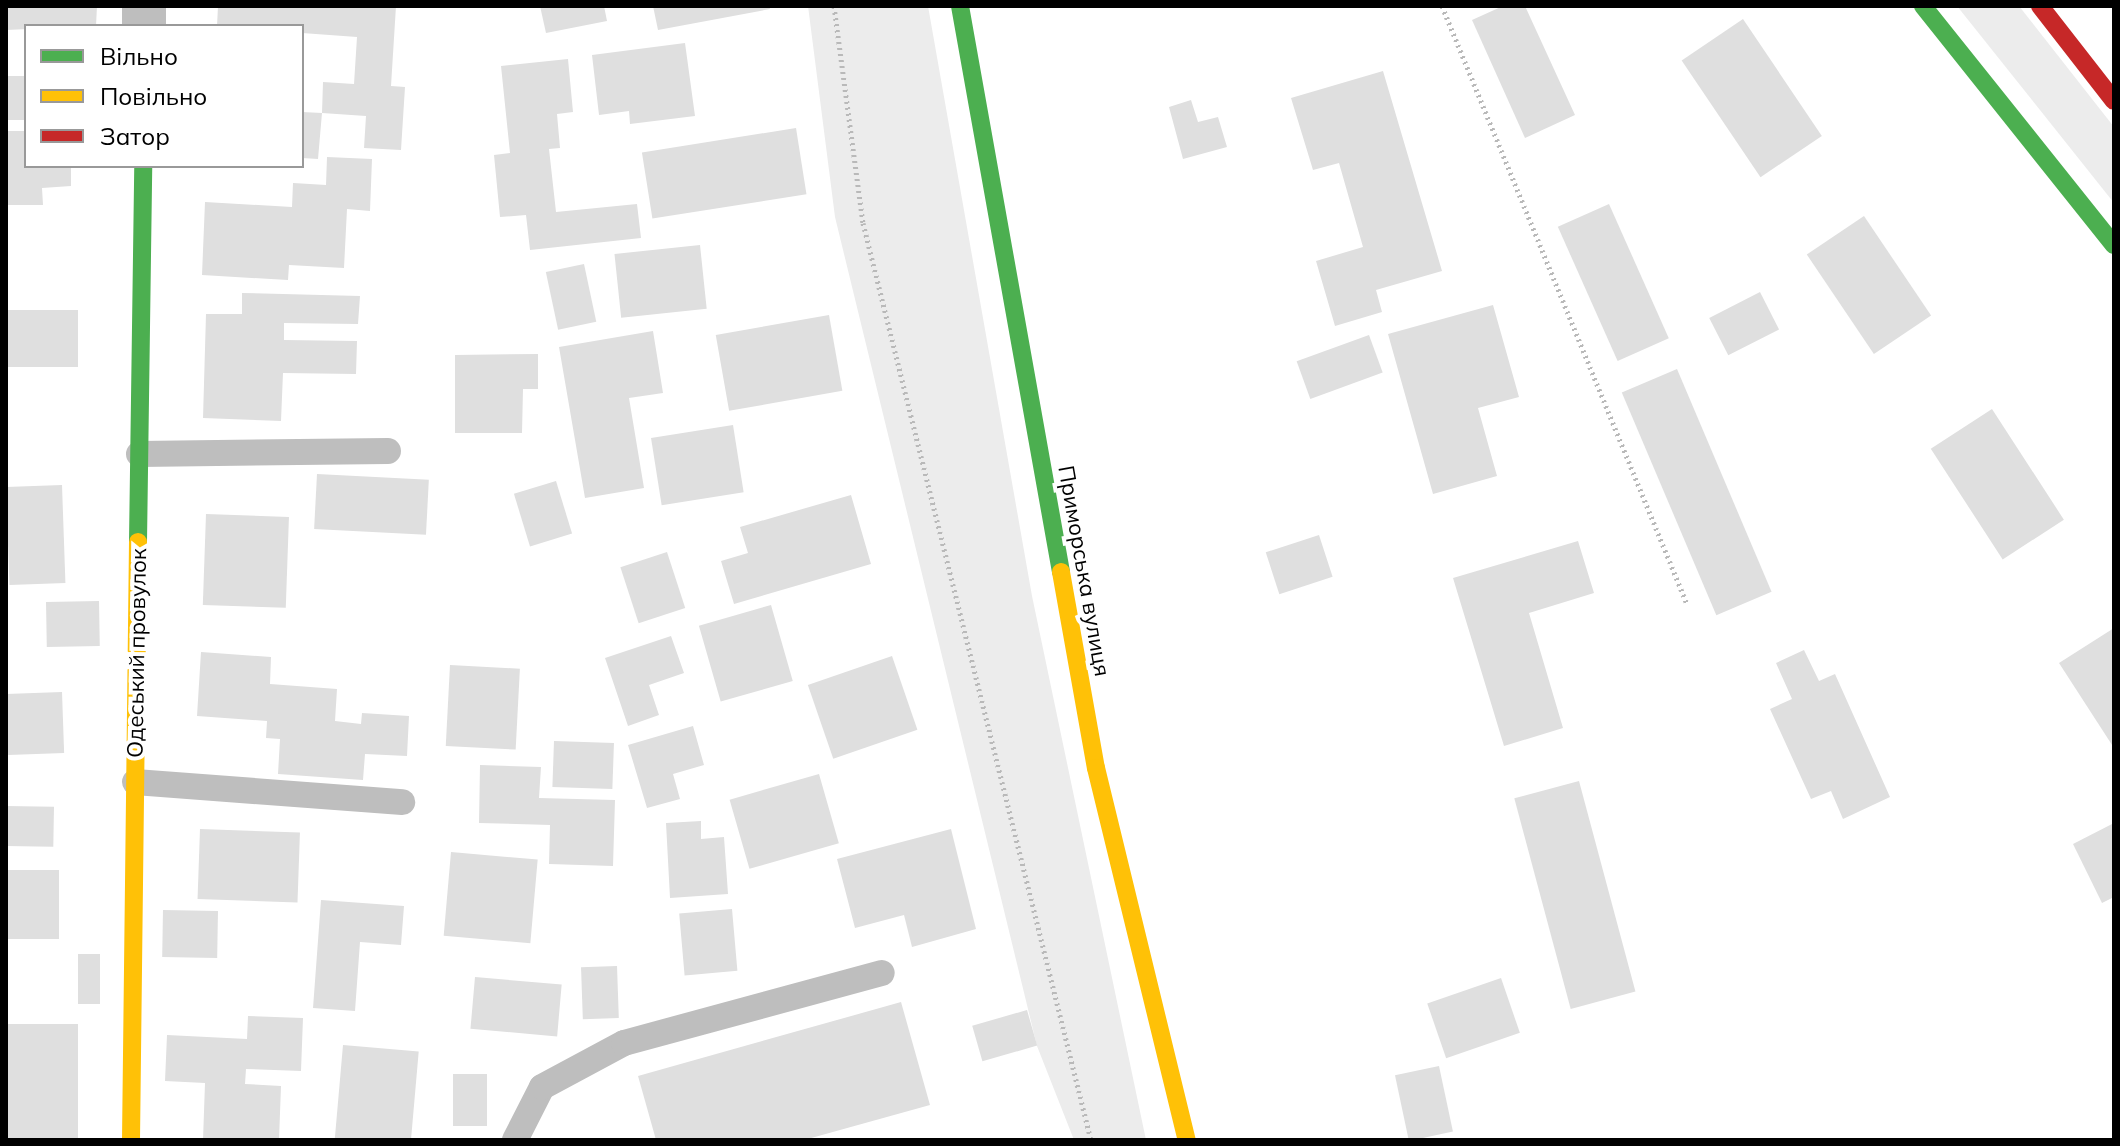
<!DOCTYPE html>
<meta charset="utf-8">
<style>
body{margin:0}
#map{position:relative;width:2120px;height:1146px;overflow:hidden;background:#fff;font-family:Mulish,sans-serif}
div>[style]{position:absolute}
.green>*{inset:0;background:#ececec}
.building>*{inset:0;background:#dfdfdf;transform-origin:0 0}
.path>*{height:5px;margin-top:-2.5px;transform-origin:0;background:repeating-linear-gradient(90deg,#b9b9b9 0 2px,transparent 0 6px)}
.lane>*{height:26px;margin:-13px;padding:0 13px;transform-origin:13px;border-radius:13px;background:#bebebe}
.street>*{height:44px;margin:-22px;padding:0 22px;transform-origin:22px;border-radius:22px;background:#bebebe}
.fast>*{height:18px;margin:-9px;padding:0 9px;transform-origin:9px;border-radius:9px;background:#4caf50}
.slow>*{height:18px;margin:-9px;padding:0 9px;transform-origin:9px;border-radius:9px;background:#ffc107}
.jam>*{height:18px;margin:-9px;padding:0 9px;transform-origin:9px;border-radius:9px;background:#c62828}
span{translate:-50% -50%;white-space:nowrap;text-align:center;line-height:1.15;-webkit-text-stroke:8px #fff;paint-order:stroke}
.street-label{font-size:22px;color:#000}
.frame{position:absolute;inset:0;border:8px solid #000;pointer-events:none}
.legend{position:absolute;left:24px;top:24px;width:280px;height:144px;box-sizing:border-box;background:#fff;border:2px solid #999;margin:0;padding:10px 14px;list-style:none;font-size:24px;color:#000}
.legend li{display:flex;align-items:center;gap:16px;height:40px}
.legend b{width:40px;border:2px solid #999}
</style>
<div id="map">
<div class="green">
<div style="clip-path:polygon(808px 6px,928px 6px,1032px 596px,1146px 1140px,1074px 1140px,1037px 1046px,835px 217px)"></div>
<div style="clip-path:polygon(1957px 6px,2019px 6px,2114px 127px,2114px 203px)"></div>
</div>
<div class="building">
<div style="clip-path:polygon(6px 6px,97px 6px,96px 26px,6px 30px)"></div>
<div style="clip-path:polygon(218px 6px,396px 6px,391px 86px,405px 87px,401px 150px,364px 148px,366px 116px,322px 113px,318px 159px,302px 158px,302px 112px,322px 113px,323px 82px,354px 84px,357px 37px,302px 33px,302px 26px,217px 26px)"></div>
<div style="clip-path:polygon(540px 6px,604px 6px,607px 21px,546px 33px)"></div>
<div style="clip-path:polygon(653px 6px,769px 6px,770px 9px,658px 30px)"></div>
<div style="clip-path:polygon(1503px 6px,1525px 6px,1575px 115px,1525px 138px,1472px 20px)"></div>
<div style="left:1743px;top:19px;width:141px;height:74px;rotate:56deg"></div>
<div style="clip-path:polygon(685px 43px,695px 116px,630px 124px,629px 111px,599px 115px,592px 55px)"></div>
<div style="clip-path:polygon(568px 59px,573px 112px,557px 114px,560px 148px,549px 149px,556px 212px,637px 204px,641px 238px,530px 250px,526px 215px,500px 217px,494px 155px,510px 153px,501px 66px)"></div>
<div style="clip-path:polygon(1383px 71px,1442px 271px,1376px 290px,1382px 312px,1335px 326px,1316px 261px,1363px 247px,1339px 163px,1313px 170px,1291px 98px)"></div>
<div style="left:6px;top:76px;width:20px;height:44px"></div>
<div style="clip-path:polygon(1191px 100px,1198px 122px,1218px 117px,1227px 147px,1183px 159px,1169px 107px)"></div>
<div style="left:796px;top:128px;width:67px;height:156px;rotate:81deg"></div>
<div style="clip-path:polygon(6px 131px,26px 131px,26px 166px,71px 166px,71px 186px,42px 188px,43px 205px,6px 205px)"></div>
<div style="clip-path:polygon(327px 157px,372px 159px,370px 211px,347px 209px,344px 268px,289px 265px,288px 280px,202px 275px,205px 202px,292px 207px,293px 183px,326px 185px)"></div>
<div style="left:1609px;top:204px;width:147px;height:56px;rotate:66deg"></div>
<div style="left:1864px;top:216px;width:120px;height:69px;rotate:56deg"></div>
<div style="left:700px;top:245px;width:64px;height:86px;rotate:84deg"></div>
<div style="left:584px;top:264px;width:59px;height:39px;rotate:78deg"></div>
<div style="left:1760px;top:292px;width:42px;height:57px;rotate:63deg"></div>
<div style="clip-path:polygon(242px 293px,360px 296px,358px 324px,284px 323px,284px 340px,357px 341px,356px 374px,283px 373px,281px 421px,203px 418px,206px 314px,242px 314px)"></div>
<div style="clip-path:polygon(1493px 305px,1519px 397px,1478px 408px,1497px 476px,1433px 494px,1388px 334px)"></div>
<div style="left:78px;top:310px;width:57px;height:72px;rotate:90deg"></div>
<div style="left:829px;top:315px;width:77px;height:115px;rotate:80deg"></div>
<div style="clip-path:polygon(653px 331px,663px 393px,629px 398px,644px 488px,585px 498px,559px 347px)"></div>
<div style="left:1369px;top:335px;width:40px;height:77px;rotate:70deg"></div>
<div style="clip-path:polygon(538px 354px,538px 389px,523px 389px,522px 433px,455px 433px,455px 355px)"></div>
<div style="left:1677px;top:369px;width:242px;height:60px;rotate:67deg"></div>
<div style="left:1992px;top:409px;width:132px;height:73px;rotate:57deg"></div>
<div style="left:733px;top:425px;width:68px;height:83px;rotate:81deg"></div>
<div style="left:317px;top:474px;width:112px;height:55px;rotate:3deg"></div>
<div style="left:556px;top:481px;width:55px;height:44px;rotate:73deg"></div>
<div style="left:62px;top:485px;width:98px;height:56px;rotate:88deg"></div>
<div style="clip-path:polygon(851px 495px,871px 564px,734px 604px,721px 561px,748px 553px,740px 527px)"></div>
<div style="left:206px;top:514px;width:83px;height:91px;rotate:2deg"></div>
<div style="left:1319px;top:535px;width:44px;height:56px;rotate:72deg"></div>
<div style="clip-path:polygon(1578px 541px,1594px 593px,1529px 613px,1563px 728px,1504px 746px,1453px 578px)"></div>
<div style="left:667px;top:552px;width:59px;height:49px;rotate:72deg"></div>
<div style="left:99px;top:601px;width:45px;height:53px;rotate:89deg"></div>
<div style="left:771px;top:605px;width:79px;height:75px;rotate:74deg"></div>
<div style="clip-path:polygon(2114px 628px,2114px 748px,2059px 663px)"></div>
<div style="clip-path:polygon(671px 636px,684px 673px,649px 685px,659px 715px,628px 726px,605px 658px)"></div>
<div style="clip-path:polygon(1804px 650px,1819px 681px,1835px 674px,1890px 797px,1843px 819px,1831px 791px,1811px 799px,1770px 709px,1792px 699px,1776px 663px)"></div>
<div style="clip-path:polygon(201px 652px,271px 657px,270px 684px,337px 689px,335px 721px,361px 724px,362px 713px,409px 716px,407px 756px,365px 754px,363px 780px,278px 774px,280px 739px,266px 738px,267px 721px,197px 716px)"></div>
<div style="left:892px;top:656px;width:78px;height:89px;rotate:71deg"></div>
<div style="left:450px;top:665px;width:70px;height:81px;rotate:3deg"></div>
<div style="left:62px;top:692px;width:61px;height:56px;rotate:88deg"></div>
<div style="clip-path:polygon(693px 726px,704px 765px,673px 774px,680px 799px,647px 808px,628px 745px)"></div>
<div style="left:554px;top:741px;width:60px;height:46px;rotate:2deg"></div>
<div style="clip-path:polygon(480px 765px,541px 767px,539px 798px,615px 800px,613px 866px,549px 864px,550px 825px,479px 823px)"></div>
<div style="left:819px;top:774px;width:72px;height:93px;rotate:74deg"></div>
<div style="left:1579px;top:781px;width:218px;height:67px;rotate:75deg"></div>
<div style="left:6px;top:806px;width:48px;height:40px;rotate:1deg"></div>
<div style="clip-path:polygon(701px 821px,701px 839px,724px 837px,728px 894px,670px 898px,666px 823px)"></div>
<div style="clip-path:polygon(2114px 823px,2114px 897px,2102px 903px,2073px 844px)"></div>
<div style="left:200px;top:829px;width:100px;height:70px;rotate:2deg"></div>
<div style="clip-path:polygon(951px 829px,976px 929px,912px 947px,904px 915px,855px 928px,837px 859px)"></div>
<div style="left:451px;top:852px;width:87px;height:84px;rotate:5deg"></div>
<div style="left:6px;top:870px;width:53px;height:69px"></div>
<div style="clip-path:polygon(321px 900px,404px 906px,401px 945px,360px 942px,355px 1011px,313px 1008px)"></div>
<div style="left:732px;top:909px;width:62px;height:53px;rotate:85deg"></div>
<div style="left:163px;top:910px;width:55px;height:47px;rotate:1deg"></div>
<div style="left:100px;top:954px;width:50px;height:22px;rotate:90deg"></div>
<div style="left:617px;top:966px;width:52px;height:36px;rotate:88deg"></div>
<div style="left:475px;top:977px;width:87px;height:52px;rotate:5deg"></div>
<div style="left:1501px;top:978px;width:58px;height:78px;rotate:71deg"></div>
<div style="clip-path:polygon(901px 1002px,930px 1105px,804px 1140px,656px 1140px,638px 1076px)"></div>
<div style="left:1027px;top:1010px;width:37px;height:57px;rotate:74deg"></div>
<div style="clip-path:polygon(248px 1016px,303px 1018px,301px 1071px,246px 1069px,245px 1084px,281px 1086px,279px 1140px,203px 1140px,205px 1083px,165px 1081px,167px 1035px,247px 1039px)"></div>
<div style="left:6px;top:1024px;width:72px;height:116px"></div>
<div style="left:343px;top:1045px;width:76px;height:96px;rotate:5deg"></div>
<div style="left:1439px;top:1066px;width:67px;height:45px;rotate:78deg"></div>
<div style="left:487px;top:1074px;width:52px;height:34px;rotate:90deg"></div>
</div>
<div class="path">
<div style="left:834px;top:6px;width:219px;rotate:82.4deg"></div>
<div style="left:863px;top:223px;width:945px;rotate:76.04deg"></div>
<div style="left:1442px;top:6px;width:646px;rotate:67.72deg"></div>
</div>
<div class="lane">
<div style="left:139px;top:454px;width:249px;rotate:-0.7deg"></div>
<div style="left:135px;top:782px;width:268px;rotate:4.3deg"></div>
<div style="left:515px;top:1140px;width:59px;rotate:-63deg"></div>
<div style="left:542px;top:1087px;width:93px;rotate:-28.2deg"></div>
<div style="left:624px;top:1043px;width:267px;rotate:-15.2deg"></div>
</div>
<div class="street">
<div style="left:144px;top:26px;width:20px;rotate:-90deg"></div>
</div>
<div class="fast">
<div style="left:960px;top:6px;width:575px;rotate:79.88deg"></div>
<div style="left:1923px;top:6px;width:306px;rotate:51.4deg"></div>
<div style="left:138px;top:542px;width:376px;rotate:-89.2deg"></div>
</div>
<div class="slow">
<div style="left:1061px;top:572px;width:199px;rotate:79.9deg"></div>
<div style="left:1096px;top:768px;width:383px;rotate:76.3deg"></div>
<div style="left:131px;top:1140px;width:598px;rotate:-89.33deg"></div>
</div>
<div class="jam">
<div style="left:2040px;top:6px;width:120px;rotate:52.1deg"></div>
</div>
<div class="street-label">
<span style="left:1084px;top:571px;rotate:80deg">Приморська вулиця</span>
<span style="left:137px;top:653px;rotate:-89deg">Одеський провулок</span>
</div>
<div class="frame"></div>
<ul class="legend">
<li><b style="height:10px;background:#4caf50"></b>Вільно</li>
<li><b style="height:10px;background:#ffc107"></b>Повільно</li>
<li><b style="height:10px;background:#c62828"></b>Затор</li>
</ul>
</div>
